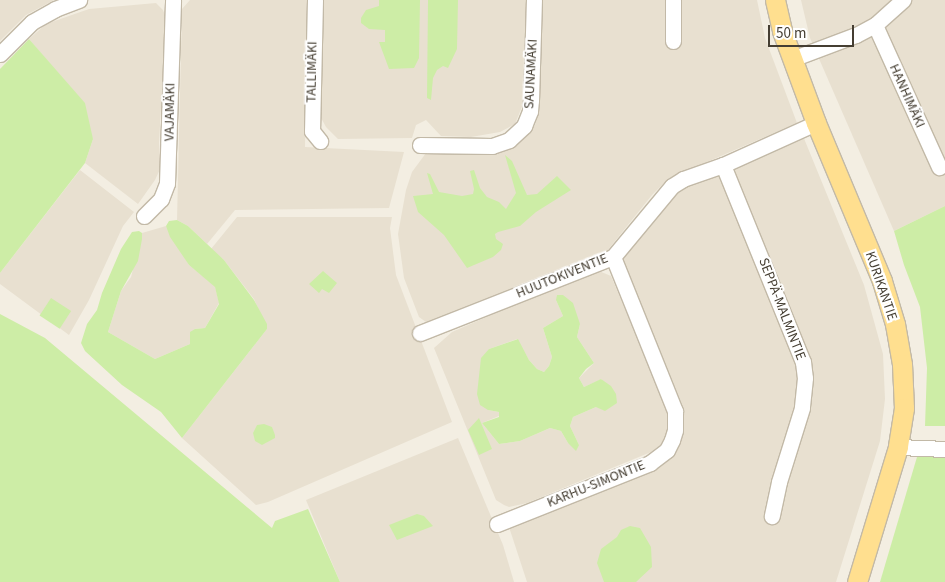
<!DOCTYPE html>
<meta charset="utf-8">
<style>
body{margin:0}
#map{position:relative;width:945px;height:582px;overflow:hidden;background:#f3eee2;font-family:"Source Sans 3",sans-serif}
div>[style]{position:absolute}
.residential>*{inset:0;background:#e8e0d0}
.green>*{inset:0;background:#cdeda6;transform-origin:0 0}
.roads{filter:drop-shadow(1px 0 #c2b9a7) drop-shadow(-1px 0 #c2b9a7) drop-shadow(0 1px #c2b9a7) drop-shadow(0 -1px #c2b9a7)}
.minor>*{height:15px;margin:-7.5px;padding:0 7.5px;transform-origin:7.5px;border-radius:7.5px;background:#fff}
.major>*{height:19px;margin:-9.5px;padding:0 9.5px;transform-origin:9.5px;border-radius:9.5px;background:#ffdf8f}
span{translate:-50% -50%;white-space:nowrap;text-align:center;line-height:1.15;-webkit-text-stroke:4.5px #fff;paint-order:stroke}
.street-label{font-size:14px;color:#453e32}
.scale{position:absolute;left:768px;top:25px;width:86px;height:22px;box-sizing:border-box;border:2px solid #453e32;border-top:0;padding-left:6px;font-size:15px;line-height:18px;white-space:nowrap;color:#453e32;-webkit-text-stroke:4px #fff;paint-order:stroke}
</style>
<div id="map">
<div class="residential">
<div style="clip-path:polygon(0 0,54px 0,26px 15px,0 41px)"></div>
<div style="clip-path:polygon(190px 0,307px 0,305px 147px,404px 152px,389px 208px,235px 210px,207px 244px,188px 226px,177px 220px,182px 9px)"></div>
<div style="clip-path:polygon(324px 0,529px 0,523px 104px,515px 124px,500px 132px,471px 137px,441px 136px,426px 120px,416px 125px,412px 138px,338px 139px,326px 127px,320px 116px)"></div>
<div style="clip-path:polygon(543px 0,757px 0,765px 38px,797px 123px,668px 179px,652px 195px,607px 251px,426px 322px,419px 317px,404px 278px,398px 234px,406px 190px,412px 172px,426px 153px,472px 153px,503px 150px,524px 137px,535px 125px,539px 112px)"></div>
<div style="clip-path:polygon(801px 0,945px 0,945px 206px,894px 231px,810px 38px)"></div>
<div style="clip-path:polygon(156px 3px,163px 10px,166px 18px,159px 143px,161px 167px,155px 180px,138px 204px,85px 163px,93px 139px,56px 71px,29px 39px,46px 24px,89px 9px)"></div>
<div style="clip-path:polygon(803px 136px,864px 285px,883px 354px,885px 399px,880px 441px,836px 582px,527px 582px,509px 527px,660px 465px,678px 447px,684px 409px,621px 256px,678px 189px,718px 175px,778px 144px)"></div>
<div style="clip-path:polygon(80px 170px,134px 212px,123px 226px,89px 300px,69px 335px,0 284px,0 273px)"></div>
<div style="clip-path:polygon(237px 217px,392px 217px,390px 228px,396px 275px,452px 422px,268px 502px,256px 505px,182px 438px,267px 329px,254px 299px,224px 260px,211px 249px)"></div>
<div style="clip-path:polygon(166px 226px,189px 265px,215px 286px,219px 303px,205px 328px,195px 329px,190px 344px,155px 359px,108px 332px,121px 291px,131px 277px,142px 233px)"></div>
<div style="clip-path:polygon(evenodd,599px 271px,611px 276px,667px 408px,671px 425px,664px 442px,651px 452px,527px 503px,509px 507px,504px 505px,496px 500px,434px 348px,452px 332px,571px 280px,599px 271px,556px 300px,580px 324px,577px 337px,594px 363px,579px 378px,584px 387px,602px 379px,596px 407px,573px 417px,570px 426px,579px 445px,568px 443px,561px 431px,550px 428px,520px 441px,499px 444px,482px 423px,499px 416px,499px 412px,488px 410px,489px 349px,517px 339px,529px 360px,537px 369px,544px 372px,549px 366px,552px 357px,543px 328px,563px 316px,556px 300px)"></div>
<div style="clip-path:polygon(458px 438px,503px 545px,514px 582px,340px 582px,306px 500px)"></div>
</div>
<div class="green">
<div style="clip-path:polygon(379px 0,420px 0,419px 58px,414px 68px,389px 69px,379px 42px,385px 42px,385px 30px,369px 29px,361px 23px,361px 18px,366px 10px,379px 6px)"></div>
<div style="clip-path:polygon(428px 0,458px 0,457px 49px,448px 68px,443px 66px,437px 70px,433px 78px,431px 100px,427px 98px)"></div>
<div style="clip-path:polygon(29px 39px,85px 103px,93px 139px,85px 163px,0 273px,0 69px)"></div>
<div style="clip-path:polygon(505px 155px,512px 161px,527px 195px,537px 194px,557px 176px,571px 190px,536px 212px,520px 226px,498px 232px,495px 234px,496px 239px,503px 244px,501px 250px,493px 257px,467px 268px,444px 235px,418px 212px,413px 196px,433px 194px,427px 173px,430px 174px,439px 192px,462px 196px,473px 194px,474px 189px,470px 171px,474px 170px,480px 188px,487px 197px,499px 202px,506px 209px,516px 193px)"></div>
<div style="clip-path:polygon(945px 206px,945px 426px,925px 426px,927px 368px,920px 307px,904px 265px,894px 231px)"></div>
<div style="clip-path:polygon(177px 220px,188px 226px,224px 260px,254px 300px,267px 324px,267px 329px,182px 438px,161px 412px,122px 385px,85px 351px,81px 343px,87px 324px,97px 310px,102px 293px,121px 249px,132px 232px,139px 231px,142px 233px,142px 239px,138px 261px,121px 291px,108px 332px,155px 359px,190px 344px,190px 332px,195px 329px,205px 328px,219px 304px,215px 287px,189px 265px,170px 237px,166px 226px,169px 221px)"></div>
<div style="clip-path:polygon(323px 271px,337px 283px,329px 293px,322px 289px,319px 293px,309px 284px)"></div>
<div style="clip-path:polygon(557px 295px,563px 295px,573px 303px,580px 324px,577px 337px,594px 363px,586px 369px,579px 378px,584px 387px,601px 379px,611px 386px,616px 394px,617px 403px,605px 411px,596px 407px,573px 417px,570px 426px,579px 445px,576px 451px,568px 443px,561px 431px,550px 428px,520px 441px,499px 444px,482px 423px,499px 417px,499px 412px,488px 410px,480px 405px,477px 394px,481px 358px,489px 349px,518px 339px,529px 360px,537px 369px,544px 372px,549px 366px,552px 357px,543px 328px,563px 316px,556px 300px)"></div>
<div style="left:51px;top:298px;width:24px;height:21px;rotate:33deg"></div>
<div style="clip-path:polygon(0 314px,45px 338px,272px 528px,275px 521px,308px 509px,340px 582px,0 582px)"></div>
<div style="clip-path:polygon(479px 418px,492px 449px,479px 455px,468px 430px)"></div>
<div style="clip-path:polygon(264px 424px,272px 427px,275px 435px,275px 438px,262px 445px,255px 441px,253px 433px,257px 425px)"></div>
<div style="clip-path:polygon(917px 457px,945px 457px,945px 582px,880px 582px)"></div>
<div style="clip-path:polygon(417px 514px,424px 516px,433px 526px,397px 540px,389px 525px)"></div>
<div style="clip-path:polygon(630px 526px,640px 528px,651px 547px,652px 567px,636px 582px,604px 582px,597px 563px,601px 549px,617px 537px,621px 530px)"></div>
</div>
<div class="roads">
<div class="minor">
<div style="left:315px;top:0;width:131px;rotate:91.3deg"></div>
<div style="left:312px;top:131px;width:13px;rotate:51deg"></div>
<div style="left:875px;top:25px;width:156px;rotate:65.7deg"></div>
<div style="left:673px;top:41px;width:41px;rotate:-90deg"></div>
<div style="left:0;top:54px;width:45px;rotate:-45deg"></div>
<div style="left:32px;top:22px;width:26px;rotate:-29deg"></div>
<div style="left:55px;top:9px;width:26px;rotate:-21deg"></div>
<div style="left:792px;top:59px;width:68px;rotate:-20.6deg"></div>
<div style="left:856px;top:35px;width:21px;rotate:-28deg"></div>
<div style="left:875px;top:25px;width:38px;rotate:-42deg"></div>
<div style="left:420px;top:145px;width:72px;rotate:0.8deg"></div>
<div style="left:492px;top:146px;width:18px;rotate:-19deg"></div>
<div style="left:509px;top:140px;width:21px;rotate:-43deg"></div>
<div style="left:524px;top:126px;width:16px;rotate:-68deg"></div>
<div style="left:530px;top:111px;width:11px;rotate:-85deg"></div>
<div style="left:531px;top:100px;width:100px;rotate:-88.3deg"></div>
<div style="left:723px;top:165px;width:213px;rotate:67.9deg"></div>
<div style="left:803px;top:362px;width:16px;rotate:83deg"></div>
<div style="left:805px;top:378px;width:30px;rotate:96deg"></div>
<div style="left:802px;top:408px;width:77px;rotate:107.3deg"></div>
<div style="left:779px;top:482px;width:35px;rotate:102deg"></div>
<div style="left:144px;top:216px;width:24px;rotate:-45deg"></div>
<div style="left:161px;top:199px;width:17px;rotate:-69deg"></div>
<div style="left:167px;top:183px;width:183px;rotate:-88.1deg"></div>
<div style="left:420px;top:333px;width:207px;rotate:-21.5deg"></div>
<div style="left:613px;top:257px;width:92px;rotate:-50.3deg"></div>
<div style="left:672px;top:186px;width:13px;rotate:-32deg"></div>
<div style="left:683px;top:179px;width:42px;rotate:-19.3deg"></div>
<div style="left:723px;top:165px;width:102px;rotate:-24.3deg"></div>
<div style="left:898px;top:447px;width:47px;rotate:2.4deg"></div>
<div style="left:497px;top:524px;width:165px;rotate:-21.7deg"></div>
<div style="left:650px;top:463px;width:21px;rotate:-37deg"></div>
<div style="left:667px;top:450px;width:11px;rotate:-63deg"></div>
<div style="left:672px;top:440px;width:10px;rotate:-73deg"></div>
<div style="left:675px;top:430px;width:19px;rotate:-90deg"></div>
<div style="left:675px;top:411px;width:166px;rotate:-111.9deg"></div>
</div>
<div class="major">
<div style="left:775px;top:0;width:32px;rotate:77deg"></div>
<div style="left:782px;top:31px;width:98px;rotate:69.7deg"></div>
<div style="left:816px;top:123px;width:171px;rotate:67.3deg"></div>
<div style="left:882px;top:281px;width:45px;rotate:73.2deg"></div>
<div style="left:895px;top:324px;width:41px;rotate:80.1deg"></div>
<div style="left:902px;top:364px;width:44px;rotate:87.4deg"></div>
<div style="left:904px;top:408px;width:39px;rotate:99deg"></div>
<div style="left:898px;top:447px;width:141px;rotate:106.9deg"></div>
</div>
</div>
<div class="street-label">
<span style="left:312px;top:72px;rotate:-89deg">TALLIMÄKI</span>
<span style="left:531px;top:74px;rotate:-87deg">SAUNAMÄKI</span>
<span style="left:907px;top:96px;rotate:66deg">HANHIMÄKI</span>
<span style="left:170px;top:112px;rotate:-89deg">VAJAMÄKI</span>
<span style="left:562px;top:276px;rotate:-22deg">HUUTOKIVENTIE</span>
<span style="left:881px;top:286px;rotate:71deg">KURIKANTIE</span>
<span style="left:782px;top:309px;rotate:69deg">SEPPÄ-MALMINTIE</span>
<span style="left:596px;top:484px;rotate:-22deg">KARHU-SIMONTIE</span>
</div>
<div class="scale">50 m</div>
</div>
